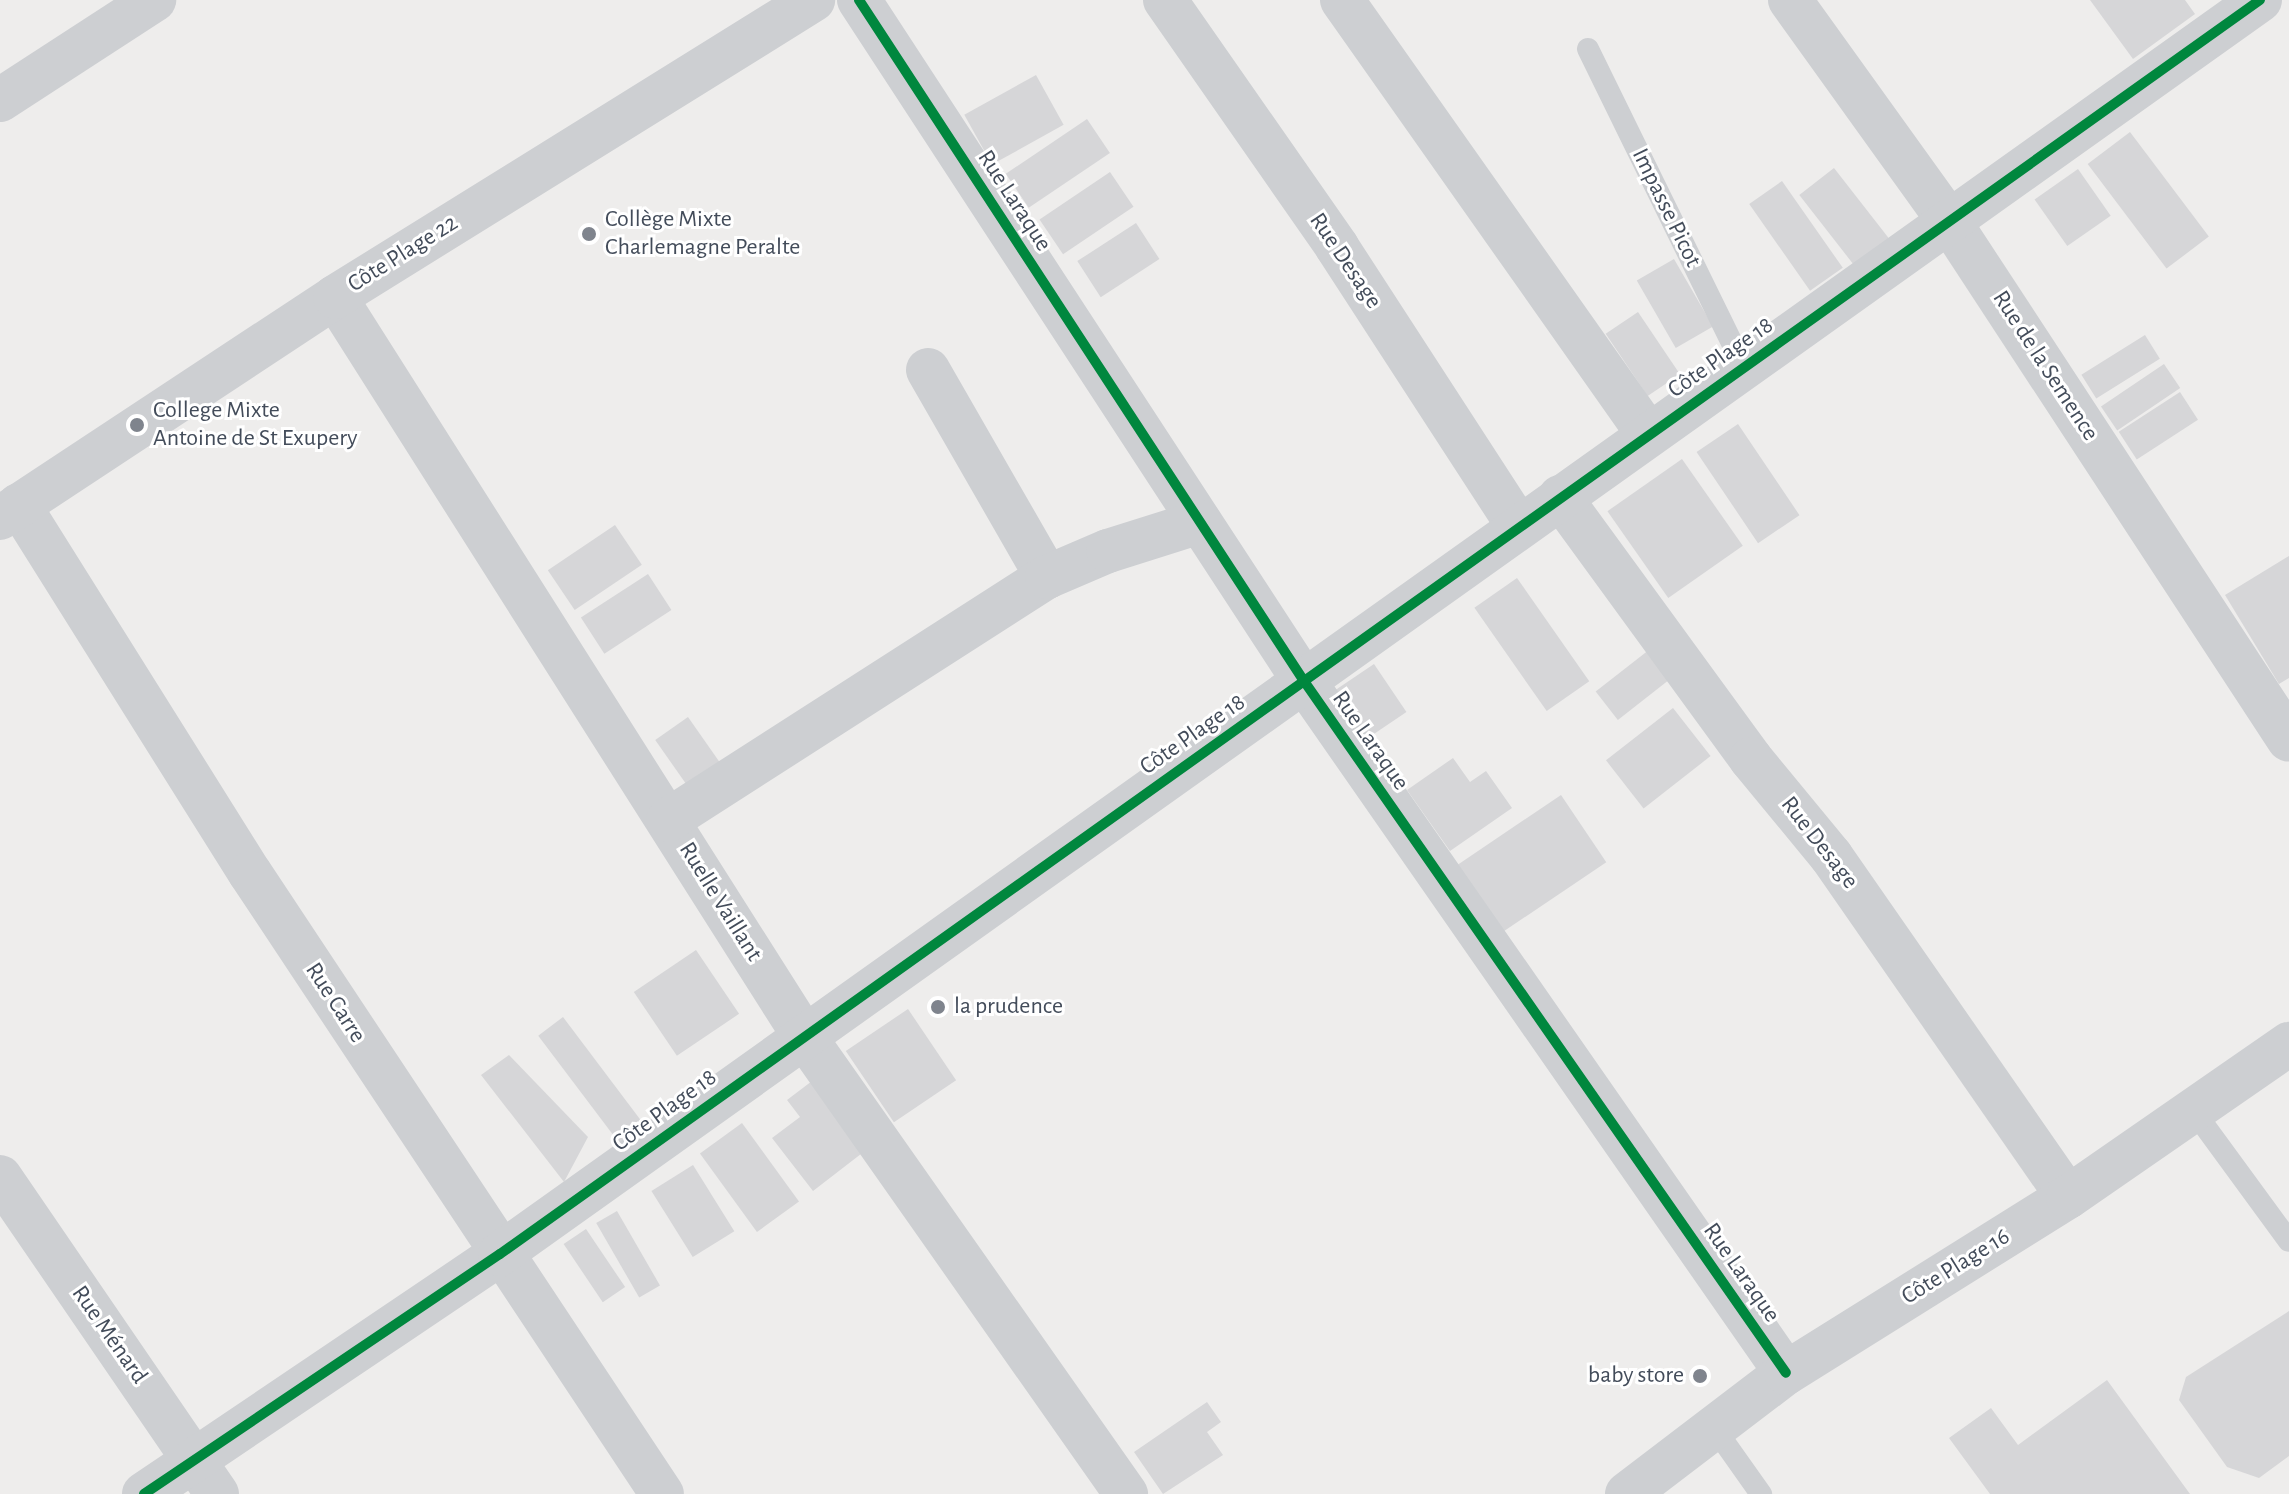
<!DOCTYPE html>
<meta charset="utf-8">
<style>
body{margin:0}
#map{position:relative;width:2289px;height:1494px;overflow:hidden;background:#eeedec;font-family:"Alegreya Sans",sans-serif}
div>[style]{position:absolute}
.building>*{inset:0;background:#d6d6d8;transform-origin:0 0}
.service>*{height:22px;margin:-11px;padding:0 11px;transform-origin:11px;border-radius:11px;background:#cdcfd2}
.minor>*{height:44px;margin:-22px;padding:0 22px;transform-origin:22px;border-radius:22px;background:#cdcfd2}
.tertiary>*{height:44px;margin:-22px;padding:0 22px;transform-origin:22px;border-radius:22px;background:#cdcfd2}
.cycleway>*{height:10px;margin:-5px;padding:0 5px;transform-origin:5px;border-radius:5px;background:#00873e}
.dots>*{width:22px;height:22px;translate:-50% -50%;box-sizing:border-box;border:4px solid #fff;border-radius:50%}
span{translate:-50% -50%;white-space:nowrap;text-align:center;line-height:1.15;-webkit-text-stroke:6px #fff;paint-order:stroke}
.street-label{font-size:24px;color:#434c5a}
.poi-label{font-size:24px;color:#434c5a}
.left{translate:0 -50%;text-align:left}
.right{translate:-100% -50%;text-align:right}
</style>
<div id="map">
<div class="building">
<div style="clip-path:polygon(2090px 0,2185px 0,2195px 14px,2133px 59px)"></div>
<div style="left:1036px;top:75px;width:57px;height:82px;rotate:61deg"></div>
<div style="left:1087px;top:119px;width:41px;height:98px;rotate:56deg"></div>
<div style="left:2130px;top:132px;width:131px;height:53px;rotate:53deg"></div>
<div style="left:1834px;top:168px;width:89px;height:44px;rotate:52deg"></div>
<div style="left:2078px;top:169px;width:57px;height:53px;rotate:55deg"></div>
<div style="left:1110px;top:172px;width:42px;height:85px;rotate:56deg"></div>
<div style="left:1782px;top:181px;width:106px;height:40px;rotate:55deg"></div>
<div style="left:1136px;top:223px;width:43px;height:70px;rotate:57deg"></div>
<div style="left:1674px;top:259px;width:78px;height:43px;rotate:60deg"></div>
<div style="left:1638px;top:312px;width:75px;height:39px;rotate:56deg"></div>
<div style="left:2145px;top:335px;width:28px;height:75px;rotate:58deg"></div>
<div style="left:2164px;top:364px;width:29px;height:76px;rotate:56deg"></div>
<div style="left:2180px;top:392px;width:33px;height:73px;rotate:57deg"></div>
<div style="left:1738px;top:424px;width:110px;height:50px;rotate:56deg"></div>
<div style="left:1682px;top:459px;width:106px;height:91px;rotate:55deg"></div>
<div style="left:615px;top:525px;width:48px;height:81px;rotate:56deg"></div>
<div style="clip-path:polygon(2289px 556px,2289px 678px,2279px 684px,2225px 595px)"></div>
<div style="left:648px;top:574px;width:43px;height:80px;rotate:57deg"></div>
<div style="left:1517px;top:578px;width:126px;height:52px;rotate:55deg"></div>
<div style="left:1654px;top:646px;width:36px;height:74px;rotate:52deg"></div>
<div style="left:1374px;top:664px;width:58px;height:46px;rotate:56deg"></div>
<div style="left:1673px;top:708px;width:61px;height:85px;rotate:52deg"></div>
<div style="left:688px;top:717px;width:67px;height:40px;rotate:55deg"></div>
<div style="clip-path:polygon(1453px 758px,1470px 782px,1486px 771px,1512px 808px,1450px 851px,1407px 790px)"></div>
<div style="left:1561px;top:795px;width:81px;height:125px;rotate:56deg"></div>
<div style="left:696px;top:950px;width:77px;height:75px;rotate:56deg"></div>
<div style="left:908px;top:1009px;width:86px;height:75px;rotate:56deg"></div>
<div style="left:563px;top:1017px;width:138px;height:31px;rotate:53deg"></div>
<div style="clip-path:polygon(509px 1055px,588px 1137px,564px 1182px,481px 1075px)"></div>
<div style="clip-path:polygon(816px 1078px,870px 1147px,813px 1191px,772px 1138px,800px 1117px,787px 1100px)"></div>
<div style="left:742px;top:1123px;width:97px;height:52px;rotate:54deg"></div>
<div style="left:693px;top:1165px;width:78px;height:49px;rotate:58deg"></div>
<div style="left:617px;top:1211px;width:86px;height:24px;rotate:60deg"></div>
<div style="left:586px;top:1229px;width:70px;height:27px;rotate:56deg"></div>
<div style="clip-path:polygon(2289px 1311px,2289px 1456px,2259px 1478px,2227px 1467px,2179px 1400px,2186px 1377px)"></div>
<div style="clip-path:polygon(2107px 1380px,2190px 1494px,1990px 1494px,1949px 1438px,1991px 1408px,2018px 1445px)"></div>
<div style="clip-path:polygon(1207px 1402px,1221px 1422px,1207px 1432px,1223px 1455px,1163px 1494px,1134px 1452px)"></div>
</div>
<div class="service">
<div style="left:1588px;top:49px;width:354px;rotate:63.9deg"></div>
<div style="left:2193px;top:1110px;width:162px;rotate:53.8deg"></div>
<div style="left:1715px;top:1429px;width:80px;rotate:54.7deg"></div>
</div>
<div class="minor">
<div style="left:859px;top:0;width:814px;rotate:56.84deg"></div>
<div style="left:1304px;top:681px;width:843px;rotate:55.14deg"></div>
<div style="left:1165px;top:0;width:301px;rotate:55.1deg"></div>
<div style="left:1337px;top:247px;width:333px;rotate:57deg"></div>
<div style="left:1342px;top:0;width:531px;rotate:54.81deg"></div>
<div style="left:1790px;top:0;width:272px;rotate:54.3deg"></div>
<div style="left:1949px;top:221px;width:620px;rotate:56.77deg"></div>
<div style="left:0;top:100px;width:184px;rotate:-33deg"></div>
<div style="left:335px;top:297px;width:875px;rotate:57.6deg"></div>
<div style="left:804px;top:1036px;width:560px;rotate:54.89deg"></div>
<div style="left:928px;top:370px;width:239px;rotate:60.1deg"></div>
<div style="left:1560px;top:497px;width:324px;rotate:53.9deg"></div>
<div style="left:1751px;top:759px;width:126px;rotate:50.5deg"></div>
<div style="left:1831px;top:856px;width:415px;rotate:55.2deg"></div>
<div style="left:19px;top:505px;width:434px;rotate:57.9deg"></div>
<div style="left:250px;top:873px;width:745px;rotate:56.44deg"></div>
<div style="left:0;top:518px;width:401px;rotate:-33.4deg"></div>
<div style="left:335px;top:297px;width:563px;rotate:-31.85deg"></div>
<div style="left:668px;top:820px;width:450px;rotate:-32.7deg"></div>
<div style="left:1047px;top:577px;width:66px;rotate:-23.1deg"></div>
<div style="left:1108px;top:551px;width:96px;rotate:-17.5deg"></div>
<div style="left:0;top:1177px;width:384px;rotate:55.6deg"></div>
<div style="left:1627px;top:1494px;width:200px;rotate:-37.3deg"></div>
<div style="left:1786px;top:1373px;width:332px;rotate:-32deg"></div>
<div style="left:2068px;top:1197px;width:269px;rotate:-34.7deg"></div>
</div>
<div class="tertiary">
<div style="left:144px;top:1494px;width:429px;rotate:-34deg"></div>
<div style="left:500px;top:1254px;width:2161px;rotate:-35.47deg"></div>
</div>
<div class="cycleway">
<div style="left:859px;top:0;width:814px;rotate:56.84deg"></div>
<div style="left:1304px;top:681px;width:843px;rotate:55.14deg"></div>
<div style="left:144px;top:1494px;width:429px;rotate:-34deg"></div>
<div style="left:500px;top:1254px;width:2161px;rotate:-35.47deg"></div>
</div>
<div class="dots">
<div style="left:589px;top:234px;background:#7f848d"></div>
<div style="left:137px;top:425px;background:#7f848d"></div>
<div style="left:938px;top:1007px;background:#7f848d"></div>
<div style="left:1700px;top:1376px;background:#7f848d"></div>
</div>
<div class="street-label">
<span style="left:1014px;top:201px;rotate:57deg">Rue Laraque</span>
<span style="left:1666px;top:208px;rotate:64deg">Impasse Picot</span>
<span style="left:403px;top:254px;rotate:-32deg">Côte Plage 22</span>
<span style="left:1345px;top:261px;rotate:56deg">Rue Desage</span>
<span style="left:1721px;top:358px;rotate:-35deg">Côte Plage 18</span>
<span style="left:2045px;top:366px;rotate:57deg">Rue de la Semence</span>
<span style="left:1193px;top:735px;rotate:-35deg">Côte Plage 18</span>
<span style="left:1370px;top:741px;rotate:55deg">Rue Laraque</span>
<span style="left:1819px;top:843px;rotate:52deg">Rue Desage</span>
<span style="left:720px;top:902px;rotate:58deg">Ruelle Vaillant</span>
<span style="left:335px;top:1003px;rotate:57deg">Rue Carre</span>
<span style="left:665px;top:1111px;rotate:-36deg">Côte Plage 18</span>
<span style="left:1956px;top:1267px;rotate:-32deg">Côte Plage 16</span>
<span style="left:1741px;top:1273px;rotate:55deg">Rue Laraque</span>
<span style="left:109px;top:1335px;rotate:55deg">Rue Ménard</span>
</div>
<div class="poi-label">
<span class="left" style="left:605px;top:234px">Collège Mixte<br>Charlemagne Peralte</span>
<span class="left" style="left:153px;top:425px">College Mixte<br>Antoine de St Exupery</span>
<span class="left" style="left:954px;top:1007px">la prudence</span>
<span class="right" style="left:1684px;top:1376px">baby store</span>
</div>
</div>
